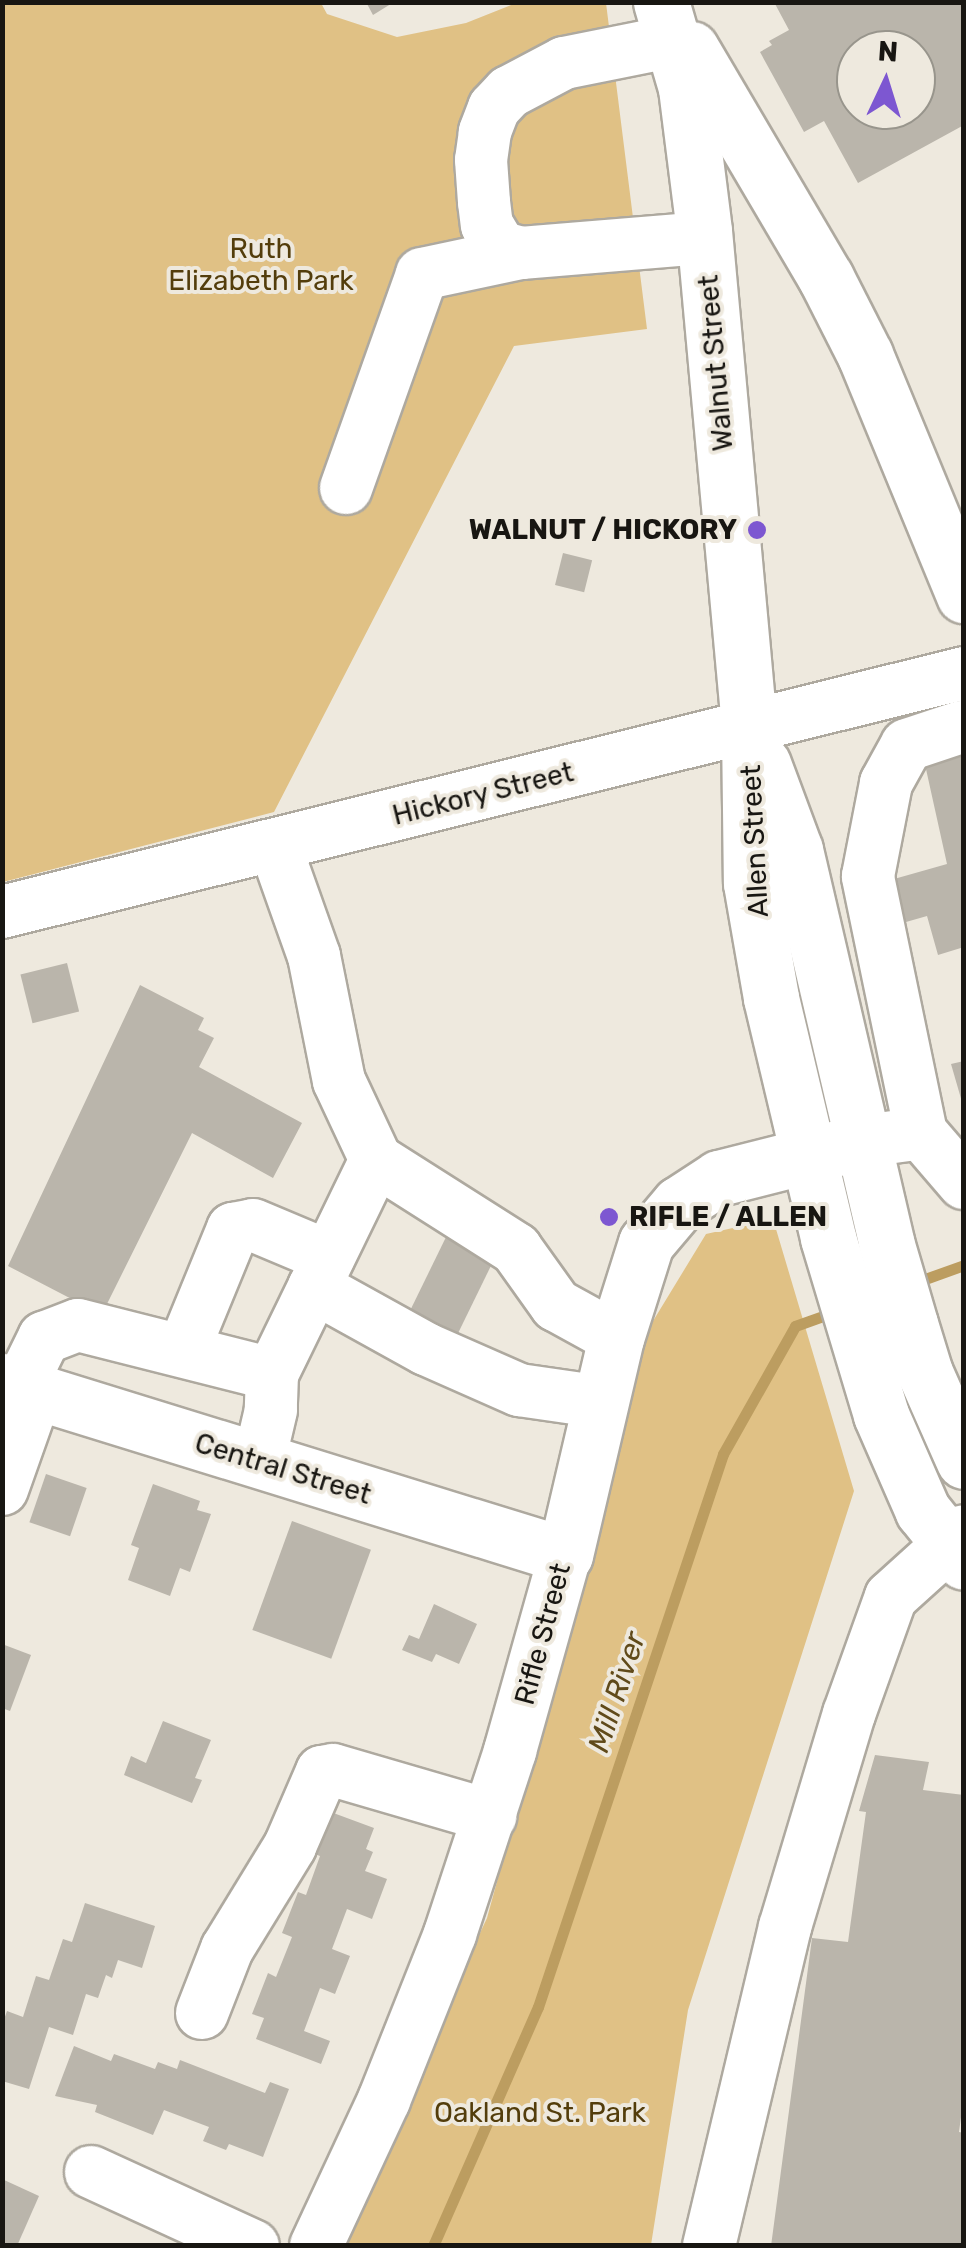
<!DOCTYPE html>
<style>
body{margin:0}
#map{position:relative;width:966px;height:2248px;overflow:hidden;background:#eee9de;font-family:Rubik,sans-serif}
div>[style]{position:absolute}
.green>*{inset:0;background:#e0c185}
.stream>*{height:11px;margin:-5.5px;padding:0 5.5px;transform-origin:5.5px;border-radius:5.5px;background:#bc9d60}
.building>*{inset:0;background:#bab5ab;transform-origin:0 0}
.roads{filter:drop-shadow(2px 0 #aea99f) drop-shadow(-2px 0 #aea99f) drop-shadow(0 2px #aea99f) drop-shadow(0 -2px #aea99f)}
.minor>*{height:52px;margin:-26px;padding:0 26px;transform-origin:26px;border-radius:26px;background:#fff}
.major>*{height:55px;margin:-27.5px;padding:0 27.5px;transform-origin:27.5px;border-radius:27.5px;background:#fff}
.dots>*{width:28px;height:28px;translate:-50% -50%;box-sizing:border-box;border:5px solid #eee9de;border-radius:50%}
span{translate:-50% -50%;white-space:nowrap;text-align:center;line-height:1.15;-webkit-text-stroke:8px #eee9de;paint-order:stroke}
.park-label{font-size:28px;color:#533d0b}
.street-label{font-size:28px;color:#181612}
.poi-label{font-size:28px;color:#181612;font-weight:700}
.right{translate:-100% -50%;text-align:right}
.left{translate:0 -50%;text-align:left}
.water-label{font-size:30px;color:#604a1a;font-style:italic}
.frame{position:absolute;inset:0;border:5px solid #181612;pointer-events:none}
.north{position:absolute;left:836px;top:30px;width:100px;height:100px;box-sizing:border-box;background:#eee9de;border:2px solid #98958c;border-radius:50%;rotate:4deg;font-size:28px;font-weight:700;line-height:40px;text-align:center;color:#181612}
.north::after{content:'';display:block;margin:auto;width:35px;height:45px;background:#7d57d1;clip-path:polygon(50% 0,100% 100%,50% 72%,0 100%)}
</style>
<div id="map">
<div class="green">
<div style="clip-path:polygon(3px 3px,321px 3px,327px 14px,397px 37px,466px 23px,516px 3px,606px 3px,647px 329px,514px 346px,274px 812px,3px 882px)"></div>
<div style="clip-path:polygon(773px 1219px,854px 1491px,688px 2010px,651px 2245px,329px 2246px,355px 2202px,487px 1918px,650px 1326px,706px 1234px)"></div>
</div>
<div class="stream">
<div style="left:911px;top:1284px;width:56px;rotate:-19.7deg"></div>
<div style="left:433px;top:2246px;width:261px;rotate:-66.3deg"></div>
<div style="left:538px;top:2007px;width:583px;rotate:-71.5deg"></div>
<div style="left:723px;top:1454px;width:147px;rotate:-60.6deg"></div>
<div style="left:795px;top:1326px;width:45px;rotate:-19.7deg"></div>
</div>
<div class="building">
<div style="clip-path:polygon(366px 2px,394px 2px,373px 15px)"></div>
<div style="clip-path:polygon(evenodd,774px 2px,964px 2px,964px 125px,858px 183px,824px 121px,804px 132px,760px 52px,772px 45px,769px 41px,789px 30px,774px 2px,856px 50px,916px 50px,916px 110px,856px 110px,856px 50px)"></div>
<div style="left:563px;top:553px;width:30px;height:33px;rotate:14deg"></div>
<div style="clip-path:polygon(964px 740px,964px 947px,938px 955px,927px 916px,899px 924px,887px 881px,947px 864px,922px 751px)"></div>
<div style="left:67px;top:963px;width:50px;height:48px;rotate:76deg"></div>
<div style="clip-path:polygon(140px 985px,204px 1018px,198px 1030px,214px 1038px,199px 1067px,302px 1123px,273px 1178px,192px 1133px,106px 1306px,89px 1299px,87px 1307px,8px 1266px)"></div>
<div style="clip-path:polygon(964px 1061px,964px 1102px,962px 1102px,951px 1064px)"></div>
<div style="left:447px;top:1235px;width:53px;height:86px;rotate:26deg"></div>
<div style="left:46px;top:1474px;width:43px;height:51px;rotate:19deg"></div>
<div style="clip-path:polygon(153px 1484px,200px 1501px,197px 1510px,211px 1514px,190px 1572px,180px 1568px,170px 1596px,128px 1580px,139px 1548px,131px 1545px)"></div>
<div style="left:292px;top:1521px;width:84px;height:116px;rotate:20deg"></div>
<div style="clip-path:polygon(434px 1604px,477px 1624px,459px 1664px,436px 1654px,432px 1662px,402px 1650px,409px 1635px,419px 1639px)"></div>
<div style="clip-path:polygon(2px 1644px,31px 1655px,10px 1711px,2px 1708px)"></div>
<div style="clip-path:polygon(163px 1721px,211px 1740px,195px 1778px,202px 1780px,192px 1803px,124px 1775px,131px 1756px,146px 1763px)"></div>
<div style="clip-path:polygon(875px 1755px,929px 1762px,923px 1790px,964px 1795px,964px 2095px,959px 2132px,964px 2133px,964px 2246px,771px 2246px,812px 1938px,848px 1942px,866px 1812px,859px 1811px)"></div>
<div style="clip-path:polygon(328px 1811px,374px 1828px,366px 1849px,373px 1852px,365px 1871px,387px 1879px,372px 1919px,347px 1909px,332px 1949px,350px 1956px,335px 1994px,320px 1988px,304px 2031px,330px 2041px,321px 2064px,256px 2039px,264px 2018px,252px 2014px,268px 1973px,276px 1977px,292px 1937px,282px 1933px,298px 1892px,306px 1895px,320px 1856px,312px 1853px)"></div>
<div style="clip-path:polygon(85px 1903px,155px 1926px,142px 1968px,118px 1960px,112px 1978px,106px 1975px,98px 1998px,86px 1994px,73px 2035px,49px 2027px,29px 2089px,2px 2081px,2px 2025px,7px 2011px,23px 2017px,36px 1976px,49px 1980px,63px 1939px,72px 1942px)"></div>
<div style="clip-path:polygon(74px 2046px,111px 2061px,114px 2054px,155px 2069px,158px 2062px,177px 2069px,180px 2060px,265px 2093px,270px 2082px,289px 2089px,263px 2157px,229px 2144px,226px 2150px,203px 2141px,209px 2127px,164px 2110px,153px 2135px,95px 2112px,97px 2105px,55px 2096px)"></div>
<div style="clip-path:polygon(2px 2179px,39px 2196px,17px 2246px,2px 2246px)"></div>
</div>
<div class="roads">
<div class="minor">
<div style="left:674px;top:41px;width:112px;rotate:168.7deg"></div>
<div style="left:564px;top:63px;width:62px;rotate:152.2deg"></div>
<div style="left:509px;top:92px;width:22px;rotate:133deg"></div>
<div style="left:494px;top:108px;width:26px;rotate:111deg"></div>
<div style="left:485px;top:132px;width:28px;rotate:98deg"></div>
<div style="left:481px;top:160px;width:42px;rotate:85.9deg"></div>
<div style="left:484px;top:202px;width:23px;rotate:83deg"></div>
<div style="left:487px;top:225px;width:26px;rotate:59deg"></div>
<div style="left:500px;top:247px;width:22px;rotate:16deg"></div>
<div style="left:521px;top:253px;width:184px;rotate:-4.7deg"></div>
<div style="left:346px;top:488px;width:227px;rotate:-70.4deg"></div>
<div style="left:422px;top:274px;width:101px;rotate:-12deg"></div>
<div style="left:275px;top:846px;width:117px;rotate:70.5deg"></div>
<div style="left:314px;top:956px;width:127px;rotate:78.7deg"></div>
<div style="left:339px;top:1081px;width:87px;rotate:64.9deg"></div>
<div style="left:376px;top:1160px;width:166px;rotate:32.4deg"></div>
<div style="left:516px;top:1249px;width:69px;rotate:54.5deg"></div>
<div style="left:556px;top:1305px;width:68px;rotate:28.8deg"></div>
<div style="left:2px;top:912px;width:991px;rotate:-13.95deg"></div>
<div style="left:921px;top:1133px;width:262px;rotate:-101.7deg"></div>
<div style="left:868px;top:876px;width:95px;rotate:-79deg"></div>
<div style="left:886px;top:783px;width:43px;rotate:-61.1deg"></div>
<div style="left:907px;top:745px;width:60px;rotate:-18.4deg"></div>
<div style="left:886px;top:1138px;width:35px;rotate:-8deg"></div>
<div style="left:921px;top:1133px;width:66px;rotate:49.3deg"></div>
<div style="left:314px;top:1287px;width:128px;rotate:29deg"></div>
<div style="left:426px;top:1349px;width:102px;rotate:23.8deg"></div>
<div style="left:519px;top:1390px;width:84px;rotate:8.2deg"></div>
<div style="left:183px;top:1351px;width:132px;rotate:-67.7deg"></div>
<div style="left:233px;top:1229px;width:20px;rotate:-11deg"></div>
<div style="left:253px;top:1225px;width:82px;rotate:22.8deg"></div>
<div style="left:272px;top:1374px;width:238px;rotate:-64.1deg"></div>
<div style="left:20px;top:1387px;width:55px;rotate:-63.9deg"></div>
<div style="left:44px;top:1338px;width:36px;rotate:-21deg"></div>
<div style="left:78px;top:1325px;width:200px;rotate:14.2deg"></div>
<div style="left:272px;top:1374px;width:36px;rotate:92deg"></div>
<div style="left:271px;top:1410px;width:52px;rotate:103.2deg"></div>
<div style="left:2px;top:1489px;width:102px;rotate:-70.5deg"></div>
<div style="left:202px;top:2013px;width:69px;rotate:-68.7deg"></div>
<div style="left:227px;top:1949px;width:121px;rotate:-58.5deg"></div>
<div style="left:290px;top:1846px;width:81px;rotate:-66.6deg"></div>
<div style="left:322px;top:1772px;width:11px;rotate:-10deg"></div>
<div style="left:333px;top:1770px;width:164px;rotate:16.3deg"></div>
<div style="left:91px;top:2172px;width:178px;rotate:24.6deg"></div>
<div style="left:316px;top:2246px;width:161px;rotate:-65deg"></div>
<div style="left:384px;top:2100px;width:179px;rotate:-68.3deg"></div>
<div style="left:450px;top:1934px;width:193px;rotate:-71.8deg"></div>
<div style="left:510px;top:1751px;width:204px;rotate:-74.3deg"></div>
<div style="left:709px;top:2246px;width:328px;rotate:-76.6deg"></div>
<div style="left:785px;top:1927px;width:222px;rotate:-73.3deg"></div>
<div style="left:849px;top:1714px;width:124px;rotate:-70.3deg"></div>
<div style="left:891px;top:1597px;width:98px;rotate:-42.1deg"></div>
</div>
<div class="major">
<div style="left:661px;top:2px;width:90px;rotate:73.8deg"></div>
<div style="left:686px;top:88px;width:144px;rotate:82.8deg"></div>
<div style="left:704px;top:231px;width:498px;rotate:84.8deg"></div>
<div style="left:749px;top:727px;width:156px;rotate:89.3deg"></div>
<div style="left:751px;top:883px;width:117px;rotate:80.1deg"></div>
<div style="left:771px;top:998px;width:247px;rotate:76.6deg"></div>
<div style="left:828px;top:1238px;width:185px;rotate:73.3deg"></div>
<div style="left:881px;top:1415px;width:105px;rotate:66.4deg"></div>
<div style="left:923px;top:1511px;width:65px;rotate:51.2deg"></div>
<div style="left:691px;top:49px;width:266px;rotate:59.5deg"></div>
<div style="left:826px;top:278px;width:86px;rotate:63.1deg"></div>
<div style="left:865px;top:355px;width:260px;rotate:67.6deg"></div>
<div style="left:763px;top:764px;width:92px;rotate:69.6deg"></div>
<div style="left:795px;top:850px;width:402px;rotate:76.9deg"></div>
<div style="left:886px;top:1242px;width:85px;rotate:73.7deg"></div>
<div style="left:910px;top:1324px;width:51px;rotate:73deg"></div>
<div style="left:925px;top:1373px;width:96px;rotate:66.1deg"></div>
<div style="left:2px;top:1381px;width:589px;rotate:17.17deg"></div>
<div style="left:565px;top:1555px;width:223px;rotate:-76.8deg"></div>
<div style="left:616px;top:1338px;width:100px;rotate:-72.5deg"></div>
<div style="left:646px;top:1243px;width:51px;rotate:-49.8deg"></div>
<div style="left:679px;top:1204px;width:48px;rotate:-33deg"></div>
<div style="left:719px;top:1178px;width:151px;rotate:-14.2deg"></div>
</div>
</div>
<div class="dots">
<div style="left:757px;top:530px;background:#7d57d1"></div>
<div style="left:609px;top:1217px;background:#7d57d1"></div>
</div>
<div class="park-label">
<span style="left:261px;top:265px">Ruth<br>Elizabeth Park</span>
<span style="left:540px;top:2113px">Oakland St. Park</span>
</div>
<div class="street-label">
<span style="left:716px;top:363px;rotate:-95deg">Walnut Street</span>
<span style="left:483px;top:794px;rotate:-14deg">Hickory Street</span>
<span style="left:755px;top:841px;rotate:-93deg">Allen Street</span>
<span style="left:283px;top:1469px;rotate:17deg">Central Street</span>
<span style="left:543px;top:1634px;rotate:-75deg">Rifle Street</span>
</div>
<div class="poi-label">
<span class="right" style="left:737px;top:530px">WALNUT / HICKORY</span>
<span class="left" style="left:629px;top:1217px">RIFLE / ALLEN</span>
</div>
<div class="water-label">
<span style="left:617px;top:1692px;rotate:-72deg">Mill River</span>
</div>
<div class="frame"></div>
<div class="north">N</div>
</div>
